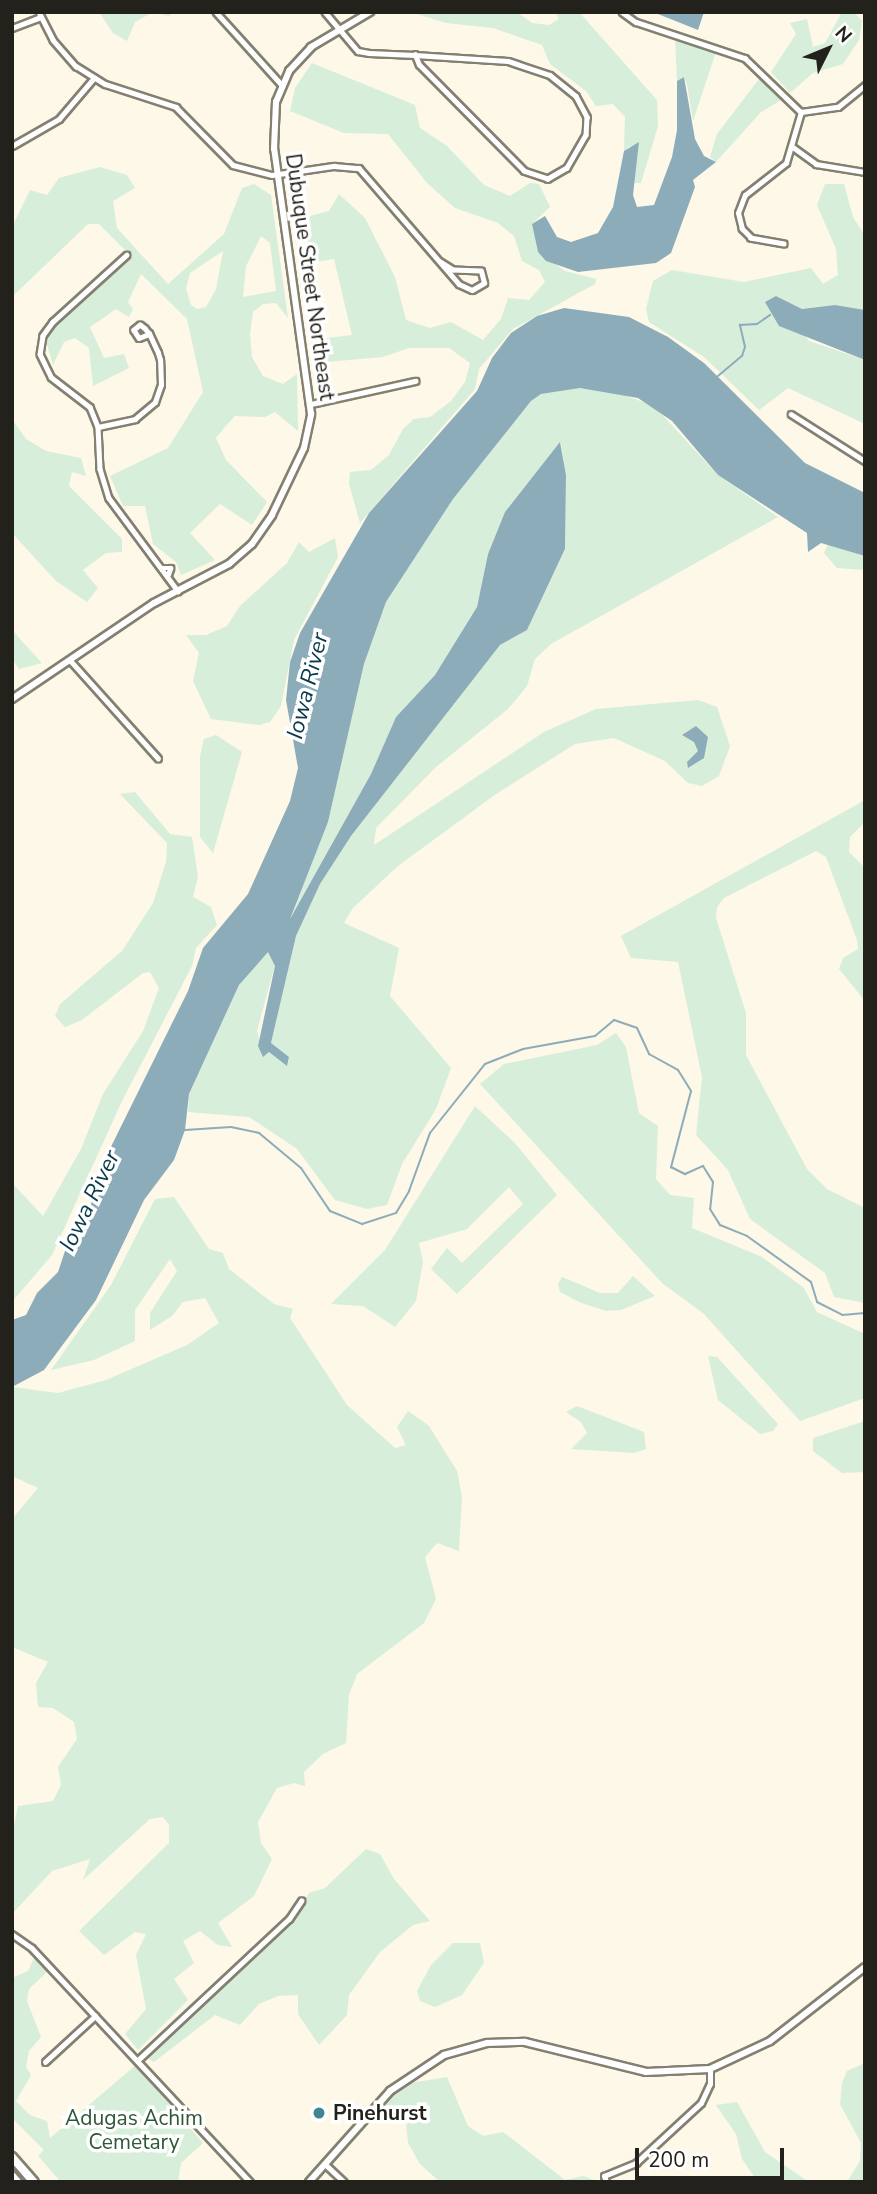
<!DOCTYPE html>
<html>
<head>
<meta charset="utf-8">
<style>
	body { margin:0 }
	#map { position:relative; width:877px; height:2194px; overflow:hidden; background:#fdf8e7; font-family:"Nunito Sans",sans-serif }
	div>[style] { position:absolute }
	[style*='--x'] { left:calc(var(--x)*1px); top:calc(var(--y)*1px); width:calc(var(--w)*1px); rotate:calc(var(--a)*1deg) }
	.green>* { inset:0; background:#d7eedb }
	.water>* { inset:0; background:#8cacba }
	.stream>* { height:2px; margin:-1px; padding:0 1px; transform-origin:1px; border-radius:1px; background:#8cacba }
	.roads { filter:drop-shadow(2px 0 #848071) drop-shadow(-2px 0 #848071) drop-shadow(0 2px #848071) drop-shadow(0 -2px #848071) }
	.street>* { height:4.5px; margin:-2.25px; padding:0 2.25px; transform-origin:2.25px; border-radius:2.25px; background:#fff }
	.secondary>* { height:6px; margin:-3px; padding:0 3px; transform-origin:3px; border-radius:3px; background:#fff }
	.highway>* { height:8px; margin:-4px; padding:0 4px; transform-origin:4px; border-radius:4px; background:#fff }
	.dots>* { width:19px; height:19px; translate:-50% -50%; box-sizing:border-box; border:4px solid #fff; border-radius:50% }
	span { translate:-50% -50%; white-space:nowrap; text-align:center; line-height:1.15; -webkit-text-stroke:7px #fff; paint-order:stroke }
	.street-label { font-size:21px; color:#23211b }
	.poi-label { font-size:21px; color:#23211b; font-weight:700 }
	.left { translate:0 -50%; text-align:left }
	.park-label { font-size:21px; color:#2e5737 }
	.water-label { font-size:23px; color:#0a3a4b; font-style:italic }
	.frame { position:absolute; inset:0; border:14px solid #23211b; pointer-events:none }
	.north { position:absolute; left:793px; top:14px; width:70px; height:70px; -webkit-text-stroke:5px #fff; paint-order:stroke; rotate:47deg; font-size:19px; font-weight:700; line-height:28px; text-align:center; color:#23211b }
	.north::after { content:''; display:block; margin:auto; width:24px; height:32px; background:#23211b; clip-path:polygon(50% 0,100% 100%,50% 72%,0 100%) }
	.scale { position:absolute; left:635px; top:2148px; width:149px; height:32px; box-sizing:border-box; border:4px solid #23211b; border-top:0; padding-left:9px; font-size:21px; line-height:24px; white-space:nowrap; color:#23211b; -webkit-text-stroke:5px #fff; paint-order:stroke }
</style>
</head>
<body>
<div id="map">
	<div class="green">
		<i style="clip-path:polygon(99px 12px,172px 12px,169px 16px,153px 12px,135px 22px,127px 41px,113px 33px)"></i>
		<i style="clip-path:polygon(411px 12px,517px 12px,532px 23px,549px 25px,559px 19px,555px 12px,579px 12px,657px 100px,658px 126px,641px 183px,633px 183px,638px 153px,630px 146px,624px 151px,625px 117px,613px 104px,596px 106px,586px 91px,550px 64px,542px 45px,493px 28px,446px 23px)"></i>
		<i style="clip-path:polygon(842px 12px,854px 12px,862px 21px,859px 40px,843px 64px,813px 73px,790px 93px,771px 72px,796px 34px,790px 23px,807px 19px,813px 47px,825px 43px)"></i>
		<i style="clip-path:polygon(675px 37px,716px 52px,693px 121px,687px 84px,684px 77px,677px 81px)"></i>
		<i style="clip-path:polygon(312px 63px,415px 105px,420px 128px,447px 146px,484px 185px,510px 196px,530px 183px,539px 184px,550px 207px,532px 224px,538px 252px,565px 271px,596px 279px,595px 284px,513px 329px,479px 369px,475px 389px,360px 523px,349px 484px,350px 472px,371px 470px,389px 455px,403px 429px,414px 419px,430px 417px,451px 401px,465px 382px,470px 363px,449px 348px,409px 348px,383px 357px,315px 363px,311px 340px,352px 335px,334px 259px,305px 264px,302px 218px,329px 211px,339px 194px,365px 218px,395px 277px,406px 320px,430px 328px,451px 322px,483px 340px,501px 319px,508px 298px,529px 300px,545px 282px,539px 270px,522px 261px,514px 236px,498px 223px,455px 208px,427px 183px,388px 134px,344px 133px,290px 111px,295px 88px)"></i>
		<i style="clip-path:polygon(759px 79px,781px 100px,761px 112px,716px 162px,710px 157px,717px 134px)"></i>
		<i style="clip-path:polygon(evenodd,100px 167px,127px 175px,135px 188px,113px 201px,117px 228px,168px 284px,224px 234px,242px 188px,254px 184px,271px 195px,288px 318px,276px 303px,263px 304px,253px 312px,250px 334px,252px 357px,263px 376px,283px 384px,297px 374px,298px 431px,275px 412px,265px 417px,235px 416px,224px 428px,216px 438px,226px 460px,267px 502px,252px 525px,220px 504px,190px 533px,215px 560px,181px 575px,176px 562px,153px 544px,145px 506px,123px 506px,110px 476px,168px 448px,203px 392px,187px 319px,141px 274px,128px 302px,133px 309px,129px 317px,116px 309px,90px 327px,104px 358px,124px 354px,129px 368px,93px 386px,89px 348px,75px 338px,64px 342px,53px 365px,46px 341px,54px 325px,130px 255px,99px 224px,88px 224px,12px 297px,12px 227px,30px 190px,47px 195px,59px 178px,100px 167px,261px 236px,270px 243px,276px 291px,243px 297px,246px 266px,261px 236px,100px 167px,223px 251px,216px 289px,206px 307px,197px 309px,191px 305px,186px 289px,190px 273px,223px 251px)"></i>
		<i style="clip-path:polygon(825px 184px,844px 184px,853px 217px,865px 236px,865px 310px,835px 305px,802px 309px,776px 296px,809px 341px,865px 360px,865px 424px,788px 388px,759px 410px,704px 357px,649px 322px,646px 309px,653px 281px,672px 270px,744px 282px,811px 268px,823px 284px,838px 275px,836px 249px,817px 205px)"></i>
		<i style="clip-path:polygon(580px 388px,607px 389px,654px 406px,718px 475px,778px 517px,551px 644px,535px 659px,527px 686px,508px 709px,436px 767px,376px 828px,374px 845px,544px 732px,596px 709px,698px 700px,717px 707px,730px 746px,719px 776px,702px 786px,688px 783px,665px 761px,614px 738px,575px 744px,496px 794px,398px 866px,353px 908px,344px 923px,399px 948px,390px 996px,451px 1068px,436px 1109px,402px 1164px,387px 1205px,367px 1209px,335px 1200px,297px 1149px,249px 1117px,188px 1112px,189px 1094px,239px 985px,268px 951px,275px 965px,257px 1031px,264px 1056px,269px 1052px,287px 1065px,289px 1057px,271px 1043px,296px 936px,320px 884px,351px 836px,500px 645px,527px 630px,565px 550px,566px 475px,561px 443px,505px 512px,488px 554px,477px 607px,435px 675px,396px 717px,371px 774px,287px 924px,328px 822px,364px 664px,386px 602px,453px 499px,531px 401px,541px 394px)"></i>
		<i style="clip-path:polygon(12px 419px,26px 439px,46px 451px,81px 458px,86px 476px,72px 472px,69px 486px,122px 539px,122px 552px,106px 553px,83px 570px,98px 588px,87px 602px,56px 581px,12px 533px)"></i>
		<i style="clip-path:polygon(335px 538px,338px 557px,294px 640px,281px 706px,270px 722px,259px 725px,211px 719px,193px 681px,199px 653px,186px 635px,206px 635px,227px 626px,240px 606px,287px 563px,299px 542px,309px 552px)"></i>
		<i style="clip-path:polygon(828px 544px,865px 556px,865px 570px,837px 568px,824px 553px)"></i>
		<i style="clip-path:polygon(12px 629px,20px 639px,42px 663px,19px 669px,12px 659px)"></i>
		<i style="clip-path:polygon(216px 735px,242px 752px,213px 853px,200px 837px,200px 756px,204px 739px)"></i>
		<i style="clip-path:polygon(135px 792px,170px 834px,192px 837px,198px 877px,193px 897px,211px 907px,217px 925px,196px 948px,192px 966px,122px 1101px,52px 1255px,12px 1302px,12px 1183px,43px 1216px,81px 1149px,103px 1094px,143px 1031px,159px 988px,150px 972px,143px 973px,82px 1020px,65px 1027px,55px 1016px,60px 1004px,122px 951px,153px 903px,166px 862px,167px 843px,120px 794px)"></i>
		<i style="clip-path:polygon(865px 800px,865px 822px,850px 837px,849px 852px,865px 868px,865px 1001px,839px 969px,843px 958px,858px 949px,857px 940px,826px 857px,816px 851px,724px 898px,717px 907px,716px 918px,746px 1013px,746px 1055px,807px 1169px,827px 1189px,865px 1208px,865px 1303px,834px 1297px,825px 1273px,750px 1219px,728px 1170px,696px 1135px,702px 1077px,678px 962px,631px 958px,621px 936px)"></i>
		<i style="clip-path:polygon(616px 1033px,626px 1047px,639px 1113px,658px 1126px,656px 1179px,670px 1195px,694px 1198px,692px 1228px,762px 1257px,804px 1288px,817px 1312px,865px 1334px,865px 1398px,800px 1421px,704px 1314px,662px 1283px,480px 1084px,504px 1064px,597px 1045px)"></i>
		<i style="clip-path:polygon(475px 1106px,515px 1143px,557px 1195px,457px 1294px,431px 1269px,447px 1248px,462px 1263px,523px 1204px,509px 1187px,467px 1229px,419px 1243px,423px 1262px,416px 1301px,395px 1327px,363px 1306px,331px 1304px,385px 1250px)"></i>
		<i style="clip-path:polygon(174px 1197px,209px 1249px,223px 1253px,229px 1269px,274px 1304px,293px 1309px,290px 1318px,347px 1405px,395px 1448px,406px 1445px,397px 1427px,408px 1411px,429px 1426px,457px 1471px,462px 1497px,459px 1551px,437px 1543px,425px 1557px,436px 1599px,424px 1623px,357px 1674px,349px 1695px,346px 1743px,323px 1754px,304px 1772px,305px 1786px,294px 1783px,277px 1788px,258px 1822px,261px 1843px,272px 1859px,254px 1896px,218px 1923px,232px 1947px,218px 1945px,200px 1931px,183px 1941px,194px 1963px,174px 1979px,188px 2000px,138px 2050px,125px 2034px,146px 2009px,136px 1955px,146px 1934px,135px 1932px,104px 1955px,79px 1931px,169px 1843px,169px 1825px,163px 1817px,150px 1819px,83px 1880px,90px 1859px,52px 1871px,12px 1914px,12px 1835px,18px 1806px,53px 1801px,61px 1785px,58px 1767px,77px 1739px,74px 1722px,53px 1708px,38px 1707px,36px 1683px,48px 1662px,12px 1647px,12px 1519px,38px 1488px,12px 1476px,12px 1387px,58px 1393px,106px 1380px,187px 1345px,219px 1323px,205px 1298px,183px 1302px,172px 1316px,150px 1330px,150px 1313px,177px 1271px,170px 1259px,135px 1310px,135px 1341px,94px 1360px,51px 1370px,111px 1285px,155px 1199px)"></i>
		<i style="clip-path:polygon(633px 1276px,655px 1296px,621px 1310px,606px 1311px,579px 1302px,560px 1292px,558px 1284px,562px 1277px,600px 1293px,618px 1293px)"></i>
		<i style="clip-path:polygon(708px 1356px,717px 1357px,778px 1424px,773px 1431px,760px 1434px,718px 1400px)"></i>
		<i style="clip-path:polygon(577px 1406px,644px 1432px,646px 1449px,634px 1453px,571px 1449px,587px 1433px,581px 1422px,566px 1412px)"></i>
		<i style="clip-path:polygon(865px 1421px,865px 1472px,842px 1473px,813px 1451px,813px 1438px)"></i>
		<i style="clip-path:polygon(366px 1849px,380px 1854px,394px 1879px,430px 1921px,413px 1925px,380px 1952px,349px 1995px,347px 2015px,319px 2045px,298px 2014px,298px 1995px,278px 1996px,259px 2004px,240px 2025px,215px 2015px,154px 2062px,145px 2057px,297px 1914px,309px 1893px,325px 1888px)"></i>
		<i style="clip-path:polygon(453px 1943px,480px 1943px,484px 1963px,462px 1995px,435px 2007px,420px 2001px,417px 1991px,431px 1965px)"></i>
		<i style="clip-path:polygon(34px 1958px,47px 1972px,29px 1989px,27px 2001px,41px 2037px,29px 2051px,26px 2067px,31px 2075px,16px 2101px,30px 2115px,47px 2121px,50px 2138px,136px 2065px,203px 2143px,181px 2163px,178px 2182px,61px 2182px,38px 2156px,44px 2150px,12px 2118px,12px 1978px,28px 1971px)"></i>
		<i style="clip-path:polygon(865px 2063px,865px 2182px,847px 2182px,860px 2161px,861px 2143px,840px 2104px,842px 2083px,847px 2071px)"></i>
		<i style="clip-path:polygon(447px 2077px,468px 2126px,483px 2136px,503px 2132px,565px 2180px,583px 2176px,600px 2182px,440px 2182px,420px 2164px,408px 2143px,406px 2122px,394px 2117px,375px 2124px,370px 2119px,405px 2084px)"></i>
		<i style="clip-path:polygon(737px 2102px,765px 2152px,809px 2182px,758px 2182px,742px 2159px,736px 2134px,716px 2105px)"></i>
	</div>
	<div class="water">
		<i style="clip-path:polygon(653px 12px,704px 12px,698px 30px)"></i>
		<i style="clip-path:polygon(684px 77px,695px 139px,704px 156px,716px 162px,693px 180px,695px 187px,671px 253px,656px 263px,578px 272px,546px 261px,538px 252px,532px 224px,545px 216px,557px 237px,571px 242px,598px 233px,613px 207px,624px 151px,639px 142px,633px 195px,637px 207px,654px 205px,672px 157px,677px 130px,677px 81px)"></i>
		<i style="clip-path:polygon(776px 296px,802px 309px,835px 305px,865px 310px,865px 360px,779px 326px,765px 302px)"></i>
		<i style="clip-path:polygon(564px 308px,629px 317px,668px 337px,704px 363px,805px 463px,865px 493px,865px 556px,821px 543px,808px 552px,807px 533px,718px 475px,672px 421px,638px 398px,580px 388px,541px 394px,531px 401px,453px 499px,386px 602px,364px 664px,328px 822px,290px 919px,371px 774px,396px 717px,435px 675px,477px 607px,488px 554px,505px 512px,560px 442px,566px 475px,565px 549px,527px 630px,500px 645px,351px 836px,320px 884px,296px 936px,271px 1043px,289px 1057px,287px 1066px,269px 1052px,263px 1057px,258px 1046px,275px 966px,268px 952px,239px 985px,189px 1094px,185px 1130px,174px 1160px,144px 1200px,96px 1300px,44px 1370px,12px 1387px,12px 1320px,26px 1315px,37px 1293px,58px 1272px,71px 1233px,89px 1213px,98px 1173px,188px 991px,203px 948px,248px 894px,290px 801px,298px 768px,286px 700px,290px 662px,300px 633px,369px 513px,477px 391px,492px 358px,511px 333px,537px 316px)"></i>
		<i style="clip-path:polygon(696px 726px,708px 737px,704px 758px,688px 768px,687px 762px,698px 751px,694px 742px,682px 735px)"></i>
	</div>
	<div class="stream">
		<i style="--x:718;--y:376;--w:31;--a:-40"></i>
		<i style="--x:742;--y:356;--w:9;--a:-72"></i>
		<i style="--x:745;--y:347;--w:23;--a:-103"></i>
		<i style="--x:740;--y:325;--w:17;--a:-3"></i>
		<i style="--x:757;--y:324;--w:16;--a:-35"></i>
		<i style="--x:185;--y:1130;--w:46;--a:-3.7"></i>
		<i style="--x:231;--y:1127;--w:29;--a:12"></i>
		<i style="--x:259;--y:1133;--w:55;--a:39.8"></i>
		<i style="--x:301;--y:1168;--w:52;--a:56"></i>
		<i style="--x:330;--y:1211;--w:35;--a:22"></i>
		<i style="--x:362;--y:1224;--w:36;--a:-18"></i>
		<i style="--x:396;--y:1213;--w:26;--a:-59"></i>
		<i style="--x:409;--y:1191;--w:62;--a:-70.1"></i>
		<i style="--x:430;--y:1133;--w:88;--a:-51.4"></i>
		<i style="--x:485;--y:1064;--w:41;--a:-21.5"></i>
		<i style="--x:523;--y:1049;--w:73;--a:-10.2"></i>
		<i style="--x:595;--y:1036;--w:25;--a:-40"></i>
		<i style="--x:614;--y:1020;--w:24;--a:19"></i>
		<i style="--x:637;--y:1028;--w:29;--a:65"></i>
		<i style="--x:649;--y:1054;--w:33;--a:29"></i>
		<i style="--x:678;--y:1070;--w:25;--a:58"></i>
		<i style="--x:691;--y:1091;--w:79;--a:104.7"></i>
		<i style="--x:671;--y:1167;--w:16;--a:27"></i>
		<i style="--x:685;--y:1174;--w:20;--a:-24"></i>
		<i style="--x:703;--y:1166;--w:19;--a:58"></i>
		<i style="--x:713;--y:1182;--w:27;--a:96"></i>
		<i style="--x:710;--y:1209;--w:19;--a:58"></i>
		<i style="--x:720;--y:1225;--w:29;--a:22"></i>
		<i style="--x:747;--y:1236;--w:79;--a:35.7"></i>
		<i style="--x:811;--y:1282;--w:21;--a:73"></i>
		<i style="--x:817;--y:1302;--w:28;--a:27"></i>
		<i style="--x:842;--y:1315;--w:23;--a:-5"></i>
	</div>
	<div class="roads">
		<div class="street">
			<i style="--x:39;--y:12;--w:31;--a:63"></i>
			<i style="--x:53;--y:40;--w:35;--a:49"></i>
			<i style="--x:76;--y:66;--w:34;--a:32"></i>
			<i style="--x:105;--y:84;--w:75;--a:17.9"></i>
			<i style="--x:176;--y:107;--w:81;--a:45.5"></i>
			<i style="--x:233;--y:165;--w:40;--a:14.4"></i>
			<i style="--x:272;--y:175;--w:63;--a:-8.3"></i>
			<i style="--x:334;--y:166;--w:25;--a:5"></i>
			<i style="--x:359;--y:168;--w:153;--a:49.2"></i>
			<i style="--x:459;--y:284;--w:14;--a:25"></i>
			<i style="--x:472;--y:290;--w:14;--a:-30"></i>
			<i style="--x:484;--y:283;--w:12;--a:-104"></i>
			<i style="--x:481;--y:271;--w:28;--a:-178"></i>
			<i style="--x:453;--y:270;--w:15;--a:-148"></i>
			<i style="--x:216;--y:12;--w:98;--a:47.9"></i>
			<i style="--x:325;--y:12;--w:51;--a:49.8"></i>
			<i style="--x:358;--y:51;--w:11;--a:10"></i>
			<i style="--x:369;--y:53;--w:46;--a:2.5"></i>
			<i style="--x:415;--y:55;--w:93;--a:3.7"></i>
			<i style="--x:508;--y:61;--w:44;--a:18.4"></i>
			<i style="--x:550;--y:75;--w:33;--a:39"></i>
			<i style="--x:576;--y:96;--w:24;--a:62"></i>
			<i style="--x:587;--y:117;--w:18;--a:93"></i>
			<i style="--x:586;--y:135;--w:38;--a:120"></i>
			<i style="--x:567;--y:168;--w:22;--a:150"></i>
			<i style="--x:548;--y:179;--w:25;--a:-162"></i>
			<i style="--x:524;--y:171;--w:149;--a:-134.7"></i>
			<i style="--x:419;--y:65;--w:11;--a:-112"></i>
			<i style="--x:622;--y:12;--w:17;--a:36"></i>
			<i style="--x:636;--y:22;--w:115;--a:18.3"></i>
			<i style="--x:745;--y:58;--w:78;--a:44"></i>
			<i style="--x:12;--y:28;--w:30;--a:-21"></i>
			<i style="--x:801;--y:112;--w:37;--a:-8"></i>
			<i style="--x:838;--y:107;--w:35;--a:-39"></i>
			<i style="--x:12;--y:146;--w:54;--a:-29.9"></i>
			<i style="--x:59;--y:119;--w:54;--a:-49.5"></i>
			<i style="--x:793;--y:147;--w:29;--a:36"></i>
			<i style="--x:816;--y:164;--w:50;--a:9.3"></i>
			<i style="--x:784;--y:244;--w:34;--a:-170"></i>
			<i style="--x:751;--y:238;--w:13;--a:-135"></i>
			<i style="--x:742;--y:229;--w:16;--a:-104"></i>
			<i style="--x:738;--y:213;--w:19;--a:-69"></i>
			<i style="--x:745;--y:195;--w:52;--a:-38"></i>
			<i style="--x:786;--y:163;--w:53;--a:-73.6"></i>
			<i style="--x:127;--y:255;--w:100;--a:137.8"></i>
			<i style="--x:53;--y:322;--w:17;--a:126"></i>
			<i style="--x:43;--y:336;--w:18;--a:99"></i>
			<i style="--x:40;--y:354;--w:25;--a:64"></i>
			<i style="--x:51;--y:377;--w:49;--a:37.6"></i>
			<i style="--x:90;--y:407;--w:22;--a:68"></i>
			<i style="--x:98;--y:427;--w:42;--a:87.3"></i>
			<i style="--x:100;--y:469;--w:30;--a:73"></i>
			<i style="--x:109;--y:498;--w:116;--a:53.4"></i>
			<i style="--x:311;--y:404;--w:107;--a:-12.5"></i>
			<i style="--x:791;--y:414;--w:88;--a:32.4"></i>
			<i style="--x:98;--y:427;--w:38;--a:-12"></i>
			<i style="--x:135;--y:419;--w:26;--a:-40"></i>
			<i style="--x:155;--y:402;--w:18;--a:-71"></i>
			<i style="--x:161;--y:385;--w:25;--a:-92"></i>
			<i style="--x:160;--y:360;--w:7;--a:-106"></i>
			<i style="--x:158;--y:353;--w:21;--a:-115"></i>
			<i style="--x:149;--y:334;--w:6;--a:-129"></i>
			<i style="--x:145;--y:329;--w:6;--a:-141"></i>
			<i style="--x:140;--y:325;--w:8;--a:140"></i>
			<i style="--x:134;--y:330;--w:9;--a:58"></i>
			<i style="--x:139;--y:338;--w:11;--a:-22"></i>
			<i style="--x:162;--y:568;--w:9;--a:0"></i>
			<i style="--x:171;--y:568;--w:9;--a:111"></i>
			<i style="--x:70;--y:660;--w:132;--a:48.1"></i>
			<i style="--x:12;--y:1934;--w:24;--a:35"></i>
			<i style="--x:32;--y:1948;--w:320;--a:47"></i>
			<i style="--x:137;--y:2061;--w:208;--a:-43.1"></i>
			<i style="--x:289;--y:1919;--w:22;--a:-56"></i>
			<i style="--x:45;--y:2062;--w:68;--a:-42.6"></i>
			<i style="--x:325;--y:2164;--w:26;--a:43"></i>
			<i style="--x:606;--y:2182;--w:6;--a:-108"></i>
			<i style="--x:604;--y:2176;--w:35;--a:-22"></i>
			<i style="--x:636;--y:2163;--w:88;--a:-42.7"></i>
			<i style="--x:701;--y:2103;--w:21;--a:-65"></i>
			<i style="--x:710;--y:2084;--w:15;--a:-90"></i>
		</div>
		<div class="secondary">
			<i style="--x:12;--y:699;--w:171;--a:-34.1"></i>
			<i style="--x:154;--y:603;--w:85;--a:-27.5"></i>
			<i style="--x:229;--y:564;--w:30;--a:-41"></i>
			<i style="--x:252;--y:544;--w:35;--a:-55"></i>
			<i style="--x:272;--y:515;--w:74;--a:-64.5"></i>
			<i style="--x:304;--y:448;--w:35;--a:-78"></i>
			<i style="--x:311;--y:414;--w:268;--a:-97.9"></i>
			<i style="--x:274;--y:149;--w:47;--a:-87.6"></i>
			<i style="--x:276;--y:102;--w:34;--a:-67"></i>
			<i style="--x:289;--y:71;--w:33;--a:-47"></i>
			<i style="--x:311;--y:47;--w:69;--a:-30.7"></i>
			<i style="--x:309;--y:2182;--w:122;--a:-48.3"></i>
			<i style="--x:390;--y:2091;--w:65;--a:-33.7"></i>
			<i style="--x:444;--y:2055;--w:45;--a:-15.6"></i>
			<i style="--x:487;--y:2043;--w:38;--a:-2"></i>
			<i style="--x:525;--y:2042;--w:125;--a:13.9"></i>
			<i style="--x:646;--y:2072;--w:64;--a:-2.7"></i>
			<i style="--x:710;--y:2069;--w:66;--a:-25"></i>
			<i style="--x:770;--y:2041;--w:120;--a:-37.9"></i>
		</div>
		<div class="highway">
			<i style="--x:12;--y:2157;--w:33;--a:49"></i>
			<i style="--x:12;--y:2176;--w:8;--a:50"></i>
		</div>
	</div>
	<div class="dots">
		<i style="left:319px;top:2113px;background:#408592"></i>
	</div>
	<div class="street-label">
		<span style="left:310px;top:277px;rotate:82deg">Dubuque Street Northeast</span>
	</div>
	<div class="poi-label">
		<span class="left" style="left:333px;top:2113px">Pinehurst</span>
	</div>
	<div class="park-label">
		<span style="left:134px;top:2130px">Adugas Achim<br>Cemetary</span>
	</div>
	<div class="water-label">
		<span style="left:308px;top:686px;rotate:-76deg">Iowa River</span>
		<span style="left:90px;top:1201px;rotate:-64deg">Iowa River</span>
	</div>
	<div class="frame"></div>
	<div class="north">N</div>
	<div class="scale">200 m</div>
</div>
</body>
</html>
